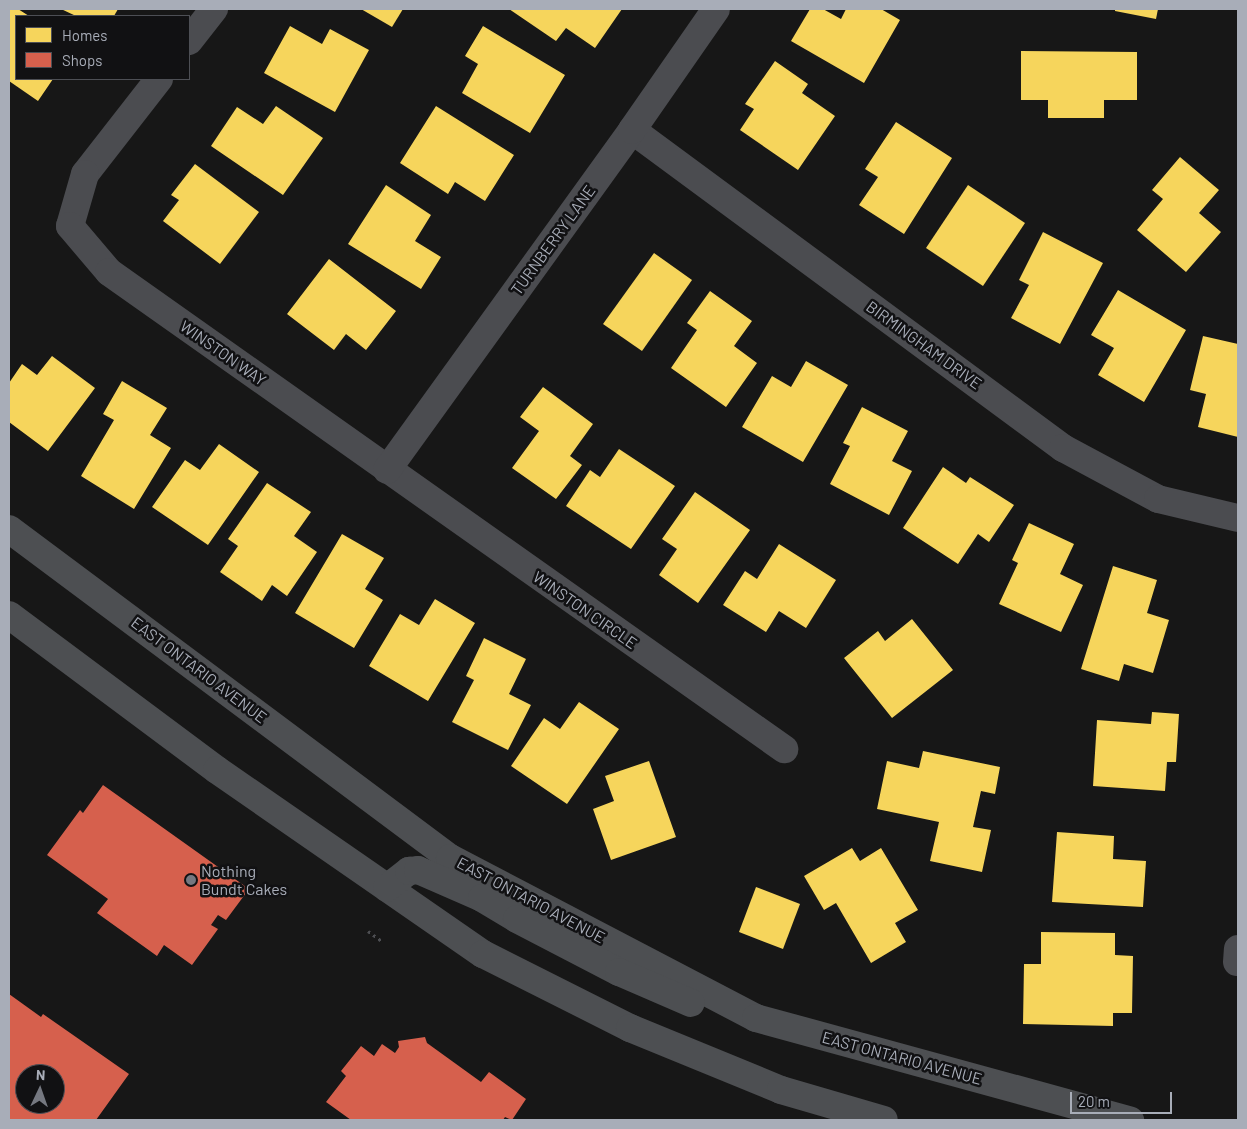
<!DOCTYPE html>
<html>
<head>
<meta charset="utf-8">
<style>
	body { margin:0 }
	#map { position:relative; width:1247px; height:1129px; overflow:hidden; background:#171717; font-family:Barlow,sans-serif }
	div>[style] { position:absolute }
	[style*='--x'] { left:calc(var(--x)*1px); top:calc(var(--y)*1px); width:calc(var(--w)*1px); rotate:calc(var(--a)*1deg) }
	.homes>* { inset:0; background:#f6d55c }
	.shops>* { inset:0; background:#d6604d }
	.path>* { height:3px; margin-top:-1.5px; transform-origin:0; background:repeating-linear-gradient(90deg,#4d4e52 0 2.5px,transparent 0 6.5px) }
	.minor>* { height:28px; margin:-14px; padding:0 14px; transform-origin:14px; border-radius:14px; background:#4b4c50 }
	.major>* { height:28px; margin:-14px; padding:0 14px; transform-origin:14px; border-radius:14px; background:#4d4f52 }
	.dots>* { width:14px; height:14px; translate:-50% -50%; box-sizing:border-box; border:2px solid #111113; border-radius:50% }
	span { translate:-50% -50%; white-space:nowrap; text-align:center; line-height:1.15; -webkit-text-stroke:5px #111113; paint-order:stroke }
	.street-label { font-size:16px; color:#a8adb8 }
	.poi-label { font-size:16px; color:#a8adb8 }
	.left { translate:0 -50%; text-align:left }
	.frame { position:absolute; inset:0; border:10px solid #a8adb8; pointer-events:none }
	.legend { position:absolute; left:15px; top:15px; width:175px; height:65px; box-sizing:border-box; background:#111113; border:1px solid #4d4f55; margin:0; padding:6px 9px; list-style:none; font-size:15px; color:#a8adb8 }
	.legend li { display:flex; align-items:center; gap:10px; height:25px }
	.legend b { width:25px; border:1px solid #4d4f55 }
	.north { position:absolute; left:15px; top:1064px; width:50px; height:50px; box-sizing:border-box; background:#111113; border:1px solid #4d4f55; border-radius:50%; rotate:3deg; font-size:14px; font-weight:700; line-height:20px; text-align:center; color:#a8adb8 }
	.north::after { content:''; display:block; margin:auto; width:18px; height:22px; background:#757880; clip-path:polygon(50% 0,100% 100%,50% 72%,0 100%) }
	.scale { position:absolute; left:1070px; top:1092px; width:102px; height:22px; box-sizing:border-box; border:2px solid #a8adb8; border-top:0; padding-left:6px; font-size:15px; line-height:18px; white-space:nowrap; color:#a8adb8; -webkit-text-stroke:4px #111113; paint-order:stroke }
</style>
</head>
<body>
<div id="map">
	<div class="homes">
		<i style="clip-path:polygon(9px 9px,18px 9px,29px 16px,16px 16px,16px 79px,53px 79px,38px 101px,9px 81px)"></i>
		<i style="clip-path:polygon(61px 9px,118px 9px,114px 16px,76px 16px)"></i>
		<i style="clip-path:polygon(361px 9px,403px 9px,392px 27px)"></i>
		<i style="clip-path:polygon(509px 9px,622px 9px,595px 48px,566px 28px,556px 41px)"></i>
		<i style="clip-path:polygon(810px 9px,823px 9px,841px 19px,846px 9px,881px 9px,900px 20px,864px 83px,791px 41px)"></i>
		<i style="clip-path:polygon(1115px 9px,1158px 9px,1156px 19px,1115px 11px)"></i>
		<i style="clip-path:polygon(290px 26px,322px 44px,330px 29px,369px 50px,335px 112px,264px 73px)"></i>
		<i style="clip-path:polygon(483px 26px,565px 75px,530px 133px,462px 93px,478px 64px,465px 56px)"></i>
		<i style="clip-path:polygon(1021px 51px,1137px 52px,1137px 100px,1104px 100px,1104px 118px,1048px 118px,1048px 100px,1021px 100px)"></i>
		<i style="clip-path:polygon(775px 61px,808px 84px,802px 93px,835px 116px,798px 170px,740px 130px,754px 109px,745px 104px)"></i>
		<i style="clip-path:polygon(276px 106px,323px 138px,283px 195px,211px 146px,237px 107px,263px 124px)"></i>
		<i style="clip-path:polygon(436px 106px,514px 155px,485px 201px,455px 182px,448px 194px,400px 163px)"></i>
		<i style="clip-path:polygon(896px 122px,952px 158px,904px 234px,859px 205px,878px 177px,865px 169px)"></i>
		<i style="clip-path:polygon(1180px 157px,1219px 190px,1199px 213px,1221px 232px,1186px 272px,1137px 230px,1163px 199px,1152px 190px)"></i>
		<i style="clip-path:polygon(195px 164px,259px 212px,220px 264px,163px 221px,179px 200px,171px 195px)"></i>
		<i style="clip-path:polygon(386px 185px,431px 215px,415px 241px,441px 257px,421px 289px,348px 244px)"></i>
		<i style="clip-path:polygon(968px 185px,1025px 223px,983px 286px,926px 248px)"></i>
		<i style="clip-path:polygon(1043px 232px,1103px 263px,1060px 344px,1011px 318px,1029px 285px,1019px 280px)"></i>
		<i style="clip-path:polygon(654px 253px,692px 280px,642px 351px,603px 324px)"></i>
		<i style="clip-path:polygon(329px 259px,396px 311px,366px 350px,346px 334px,334px 350px,287px 314px)"></i>
		<i style="clip-path:polygon(1118px 290px,1186px 330px,1144px 402px,1098px 375px,1114px 348px,1091px 335px)"></i>
		<i style="clip-path:polygon(710px 291px,752px 321px,734px 346px,757px 363px,726px 407px,671px 368px,697px 330px,687px 323px)"></i>
		<i style="clip-path:polygon(1203px 336px,1238px 344px,1238px 437px,1198px 427px,1206px 394px,1190px 390px)"></i>
		<i style="clip-path:polygon(52px 356px,95px 388px,48px 451px,9px 422px,9px 383px,22px 364px,37px 375px)"></i>
		<i style="clip-path:polygon(806px 361px,848px 385px,803px 462px,742px 427px,772px 376px,791px 387px)"></i>
		<i style="clip-path:polygon(122px 381px,167px 408px,150px 435px,171px 448px,134px 509px,81px 476px,114px 420px,103px 414px)"></i>
		<i style="clip-path:polygon(543px 387px,593px 424px,570px 456px,582px 465px,556px 499px,512px 468px,539px 431px,520px 417px)"></i>
		<i style="clip-path:polygon(862px 407px,908px 431px,892px 461px,912px 471px,889px 515px,830px 484px,850px 446px,843px 443px)"></i>
		<i style="clip-path:polygon(219px 444px,259px 472px,208px 545px,152px 507px,185px 460px,200px 470px)"></i>
		<i style="clip-path:polygon(619px 449px,675px 486px,631px 549px,566px 506px,590px 470px,600px 477px)"></i>
		<i style="clip-path:polygon(943px 467px,966px 483px,970px 477px,1014px 505px,989px 542px,978px 534px,958px 564px,903px 528px)"></i>
		<i style="clip-path:polygon(267px 483px,311px 512px,294px 536px,317px 552px,287px 596px,272px 585px,262px 601px,220px 572px,238px 546px,228px 539px)"></i>
		<i style="clip-path:polygon(695px 492px,750px 530px,698px 603px,659px 575px,677px 549px,662px 539px)"></i>
		<i style="clip-path:polygon(1029px 523px,1074px 544px,1060px 574px,1083px 585px,1061px 632px,999px 604px,1018px 563px,1012px 560px)"></i>
		<i style="clip-path:polygon(342px 534px,384px 558px,365px 589px,383px 600px,354px 648px,295px 613px)"></i>
		<i style="clip-path:polygon(779px 544px,836px 580px,806px 628px,779px 611px,766px 632px,723px 605px,745px 571px,757px 579px)"></i>
		<i style="clip-path:polygon(1113px 566px,1157px 580px,1147px 613px,1169px 620px,1153px 673px,1124px 664px,1119px 681px,1081px 669px)"></i>
		<i style="clip-path:polygon(435px 599px,475px 623px,428px 701px,369px 666px,400px 614px,419px 625px)"></i>
		<i style="clip-path:polygon(912px 619px,953px 670px,892px 718px,844px 658px,878px 631px,885px 641px)"></i>
		<i style="clip-path:polygon(484px 638px,526px 659px,509px 694px,531px 705px,508px 750px,452px 722px,474px 680px,466px 676px)"></i>
		<i style="clip-path:polygon(579px 702px,619px 729px,567px 804px,511px 766px,544px 718px,560px 729px)"></i>
		<i style="clip-path:polygon(1152px 712px,1179px 714px,1176px 762px,1167px 762px,1165px 791px,1093px 786px,1097px 720px,1151px 724px)"></i>
		<i style="clip-path:polygon(923px 751px,1000px 767px,995px 794px,981px 791px,973px 827px,991px 830px,982px 872px,930px 861px,939px 822px,877px 809px,887px 761px,919px 768px)"></i>
		<i style="clip-path:polygon(649px 761px,676px 837px,611px 860px,593px 809px,614px 801px,605px 776px)"></i>
		<i style="clip-path:polygon(1057px 832px,1114px 836px,1113px 859px,1146px 861px,1143px 907px,1052px 902px)"></i>
		<i style="clip-path:polygon(852px 848px,860px 861px,881px 848px,918px 910px,895px 923px,906px 942px,871px 963px,836px 903px,824px 910px,804px 876px)"></i>
		<i style="clip-path:polygon(756px 887px,800px 904px,783px 949px,739px 932px)"></i>
		<i style="clip-path:polygon(1041px 932px,1115px 933px,1115px 955px,1133px 956px,1132px 1013px,1113px 1013px,1113px 1026px,1023px 1024px,1024px 964px,1041px 964px)"></i>
	</div>
	<div class="shops">
		<i style="clip-path:polygon(103px 785px,249px 889px,226px 920px,218px 915px,211px 925px,218px 929px,192px 965px,164px 945px,157px 956px,97px 913px,108px 899px,47px 855px,80px 810px,83px 813px)"></i>
		<i style="clip-path:polygon(evenodd,9px 994px,41px 1017px,43px 1014px,129px 1074px,96px 1120px,9px 1120px,9px 994px,25px 1074px,55px 1074px,55px 1104px,25px 1104px,25px 1074px)"></i>
		<i style="clip-path:polygon(425px 1037px,427px 1043px,481px 1082px,489px 1072px,526px 1099px,512px 1120px,505px 1117px,503px 1120px,351px 1120px,326px 1102px,346px 1076px,341px 1071px,361px 1046px,374px 1056px,382px 1044px,395px 1053px,399px 1047px,398px 1041px)"></i>
	</div>
	<div class="path">
		<i style="--x:368;--y:931;--w:17;--a:36"></i>
	</div>
	<div class="minor">
		<i style="--x:189;--y:41;--w:41;--a:-52"></i>
		<i style="--x:159;--y:79;--w:120;--a:127.9"></i>
		<i style="--x:85;--y:174;--w:54;--a:106.1"></i>
		<i style="--x:70;--y:226;--w:60;--a:49.7"></i>
		<i style="--x:109;--y:272;--w:827;--a:35.25"></i>
		<i style="--x:632;--y:130;--w:536;--a:36.42"></i>
		<i style="--x:1063;--y:448;--w:108;--a:28.2"></i>
		<i style="--x:1158;--y:499;--w:82;--a:13.4"></i>
		<i style="--x:387;--y:470;--w:419;--a:-54.2"></i>
		<i style="--x:632;--y:130;--w:147;--a:-55.2"></i>
		<i style="--x:1237;--y:962;--w:13;--a:-86"></i>
	</div>
	<div class="major">
		<i style="--x:9;--y:529;--w:550;--a:36.72"></i>
		<i style="--x:450;--y:858;--w:345;--a:27.6"></i>
		<i style="--x:756;--y:1018;--w:388;--a:15.3"></i>
		<i style="--x:9;--y:615;--w:259;--a:36.7"></i>
		<i style="--x:217;--y:770;--w:323;--a:34.7"></i>
		<i style="--x:483;--y:954;--w:165;--a:26.7"></i>
		<i style="--x:630;--y:1028;--w:163;--a:22.3"></i>
		<i style="--x:781;--y:1090;--w:107;--a:16.2"></i>
		<i style="--x:387;--y:888;--w:28;--a:-38"></i>
		<i style="--x:409;--y:871;--w:9;--a:-6"></i>
		<i style="--x:418;--y:870;--w:70;--a:23.6"></i>
		<i style="--x:482;--y:898;--w:41;--a:31"></i>
		<i style="--x:517;--y:919;--w:115;--a:27.5"></i>
		<i style="--x:619;--y:972;--w:78;--a:23.3"></i>
	</div>
	<div class="dots">
		<i style="left:191px;top:880px;background:#757880"></i>
	</div>
	<div class="street-label">
		<span style="left:553px;top:240px;rotate:-54deg">TURNBERRY LANE</span>
		<span style="left:924px;top:345px;rotate:36deg">BIRMINGHAM DRIVE</span>
		<span style="left:223px;top:353px;rotate:35deg">WINSTON WAY</span>
		<span style="left:585px;top:610px;rotate:35deg">WINSTON CIRCLE</span>
		<span style="left:199px;top:670px;rotate:37deg">EAST ONTARIO AVENUE</span>
		<span style="left:531px;top:900px;rotate:28deg">EAST ONTARIO AVENUE</span>
		<span style="left:902px;top:1058px;rotate:15deg">EAST ONTARIO AVENUE</span>
	</div>
	<div class="poi-label">
		<span class="left" style="left:201px;top:880px">Nothing<br>Bundt Cakes</span>
	</div>
	<div class="frame"></div>
	<ul class="legend">
	<li><b style="height:14px;background:#f6d55c"></b>Homes</li>
	<li><b style="height:14px;background:#d6604d"></b>Shops</li>
	</ul>
	<div class="north">N</div>
	<div class="scale">20 m</div>
</div>
</body>
</html>
